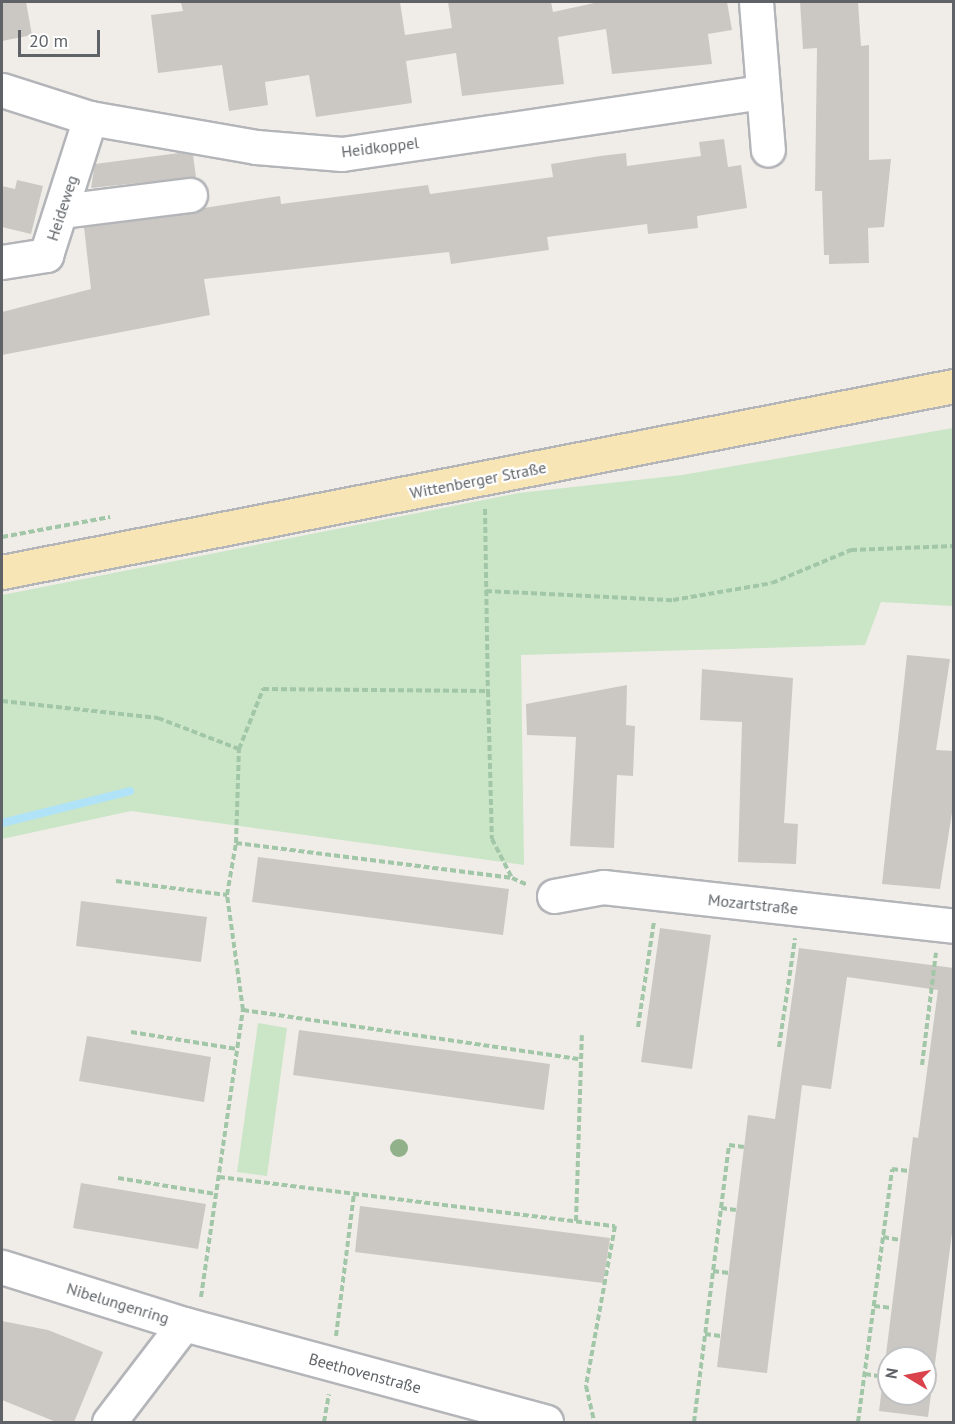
<!DOCTYPE html>
<html>
<head>
<meta charset="utf-8">
<style>
	body { margin:0 }
	#map { position:relative; width:955px; height:1424px; overflow:hidden; background:#f0ede8; font-family:"PT Sans",sans-serif }
	div>[style] { position:absolute }
	[style*='--x'] { left:calc(var(--x)*1px); top:calc(var(--y)*1px); width:calc(var(--w)*1px); rotate:calc(var(--a)*1deg) }
	.green>* { inset:0; background:#cbe5c7 }
	.stream>* { height:8px; margin:-4px; padding:0 4px; transform-origin:4px; border-radius:4px; background:#b0e2f8 }
	.building>* { inset:0; background:#cbc8c4 }
	.path>* { height:4px; margin-top:-2px; transform-origin:0; background:repeating-linear-gradient(90deg,#a2c7a8 0 6px,transparent 0 9px) }
	.roads { filter:drop-shadow(2px 0 #b3b5b9) drop-shadow(-2px 0 #b3b5b9) drop-shadow(0 2px #b3b5b9) drop-shadow(0 -2px #b3b5b9) }
	.minor>* { height:33px; margin:-16.5px; padding:0 16.5px; transform-origin:16.5px; border-radius:16.5px; background:#fff }
	.major>* { height:33px; margin:-16.5px; padding:0 16.5px; transform-origin:16.5px; border-radius:16.5px; background:#f8e5b5 }
	.trees>* { width:18px; height:18px; margin:-9px; border-radius:50%; background:#90b18a }
	span { translate:-50% -50%; white-space:nowrap; text-align:center; line-height:1.15; -webkit-text-stroke:4.5px #fff; paint-order:stroke }
	.street-label { font-size:16px; color:#5f6367 }
	.frame { position:absolute; inset:0; border:3px solid #5f6367; pointer-events:none }
	.north { position:absolute; left:877px; top:1346px; width:60px; height:60px; box-sizing:border-box; background:#fff; border:2px solid #bfc1c2; border-radius:50%; rotate:280deg; font-size:16px; font-weight:700; line-height:24px; text-align:center; color:#5f6367 }
	.north::after { content:''; display:block; margin:auto; width:21px; height:27px; background:#da434b; clip-path:polygon(50% 0,100% 100%,50% 72%,0 100%) }
	.scale { position:absolute; left:18px; top:30px; width:82px; height:27px; box-sizing:border-box; border:3px solid #5f6367; border-top:0; padding-left:8px; font-size:18px; line-height:21px; white-space:nowrap; color:#5f6367; -webkit-text-stroke:4px #fff; paint-order:stroke }
</style>
</head>
<body>
<div id="map">
	<div class="green">
		<i style="clip-path:polygon(953px 428px,953px 606px,881px 602px,865px 645px,521px 655px,524px 865px,131px 811px,2px 839px,2px 595px,519px 493px,682px 475px)"></i>
		<i style="clip-path:polygon(258px 1023px,287px 1028px,267px 1176px,237px 1172px)"></i>
	</div>
	<div class="stream">
		<i style="--x:2;--y:823;--w:132;--a:-14"></i>
	</div>
	<div class="building">
		<i style="clip-path:polygon(2px 2px,26px 2px,32px 35px,2px 41px)"></i>
		<i style="clip-path:polygon(181px 2px,400px 2px,405px 35px,452px 28px,448px 2px,551px 2px,553px 12px,599px 2px,727px 2px,732px 30px,708px 34px,712px 64px,612px 74px,606px 29px,558px 37px,564px 84px,462px 96px,456px 53px,406px 61px,412px 103px,316px 117px,309px 75px,265px 82px,268px 105px,229px 111px,222px 65px,158px 73px,151px 15px,183px 11px)"></i>
		<i style="clip-path:polygon(800px 2px,858px 2px,861px 46px,869px 45px,869px 160px,891px 159px,884px 227px,868px 228px,869px 263px,829px 264px,829px 255px,824px 255px,822px 191px,815px 191px,817px 48px,803px 49px)"></i>
		<i style="clip-path:polygon(724px 139px,728px 167px,741px 165px,747px 208px,697px 216px,698px 228px,648px 234px,647px 224px,547px 237px,549px 250px,451px 264px,449px 252px,204px 279px,210px 315px,2px 355px,2px 312px,91px 289px,84px 227px,280px 196px,281px 204px,428px 185px,430px 194px,553px 177px,551px 164px,600px 156px,626px 153px,627px 166px,701px 156px,699px 142px)"></i>
		<i style="clip-path:polygon(179px 153px,193px 155px,196px 177px,91px 188px,95px 164px)"></i>
		<i style="clip-path:polygon(17px 180px,43px 186px,31px 234px,2px 227px,2px 186px,15px 189px)"></i>
		<i style="clip-path:polygon(907px 655px,950px 659px,936px 750px,954px 751px,954px 800px,940px 889px,882px 884px)"></i>
		<i style="clip-path:polygon(702px 669px,793px 678px,784px 823px,798px 824px,796px 864px,738px 862px,742px 722px,700px 720px)"></i>
		<i style="clip-path:polygon(627px 685px,626px 725px,635px 726px,633px 776px,617px 775px,614px 848px,570px 846px,576px 737px,527px 735px,526px 704px)"></i>
		<i style="clip-path:polygon(258px 857px,509px 889px,503px 935px,252px 902px)"></i>
		<i style="clip-path:polygon(81px 901px,207px 917px,201px 962px,76px 946px)"></i>
		<i style="clip-path:polygon(660px 928px,711px 935px,692px 1069px,641px 1062px)"></i>
		<i style="clip-path:polygon(evenodd,799px 948px,954px 968px,954px 1218px,928px 1417px,879px 1411px,913px 1137px,918px 1138px,938px 990px,847px 977px,831px 1089px,802px 1085px,767px 1373px,717px 1367px,748px 1115px,775px 1119px,799px 948px,889px 1358px,925px 1358px,925px 1394px,889px 1394px,889px 1358px)"></i>
		<i style="clip-path:polygon(299px 1030px,550px 1064px,544px 1110px,293px 1075px)"></i>
		<i style="clip-path:polygon(87px 1036px,211px 1057px,204px 1102px,79px 1081px)"></i>
		<i style="clip-path:polygon(81px 1183px,206px 1204px,198px 1249px,73px 1228px)"></i>
		<i style="clip-path:polygon(360px 1206px,610px 1238px,603px 1283px,355px 1252px)"></i>
		<i style="clip-path:polygon(2px 1321px,48px 1330px,103px 1352px,74px 1422px,56px 1422px,2px 1400px)"></i>
	</div>
	<div class="path">
		<i style="--x:485;--y:509;--w:182;--a:89.1"></i>
		<i style="--x:2;--y:537;--w:110;--a:-10.5"></i>
		<i style="--x:486;--y:591;--w:187;--a:2.8"></i>
		<i style="--x:673;--y:600;--w:100;--a:-9.7"></i>
		<i style="--x:772;--y:583;--w:86;--a:-22.7"></i>
		<i style="--x:851;--y:550;--w:103;--a:-2.2"></i>
		<i style="--x:2;--y:701;--w:157;--a:6.2"></i>
		<i style="--x:158;--y:718;--w:87;--a:20.9"></i>
		<i style="--x:239;--y:749;--w:65;--a:-68.2"></i>
		<i style="--x:263;--y:689;--w:225;--a:0.5"></i>
		<i style="--x:488;--y:691;--w:148;--a:88.5"></i>
		<i style="--x:492;--y:839;--w:44;--a:62.9"></i>
		<i style="--x:236;--y:843;--w:94;--a:-88.2"></i>
		<i style="--x:116;--y:881;--w:112;--a:7.2"></i>
		<i style="--x:243;--y:1010;--w:339;--a:8.3"></i>
		<i style="--x:638;--y:1027;--w:107;--a:-81.4"></i>
		<i style="--x:131;--y:1032;--w:107;--a:9.1"></i>
		<i style="--x:779;--y:1047;--w:110;--a:-81.6"></i>
		<i style="--x:922;--y:1065;--w:113;--a:-82.9"></i>
		<i style="--x:219;--y:1177;--w:399;--a:7.1"></i>
		<i style="--x:615;--y:1226;--w:163;--a:100.3"></i>
		<i style="--x:586;--y:1386;--w:37;--a:77"></i>
		<i style="--x:118;--y:1178;--w:99;--a:9.3"></i>
		<i style="--x:721;--y:1208;--w:15;--a:8"></i>
		<i style="--x:576;--y:1221;--w:186;--a:-88.2"></i>
		<i style="--x:883;--y:1237;--w:17;--a:10"></i>
		<i style="--x:713;--y:1271;--w:16;--a:7"></i>
		<i style="--x:201;--y:1297;--w:290;--a:-81.7"></i>
		<i style="--x:243;--y:1010;--w:116;--a:-97.9"></i>
		<i style="--x:227;--y:895;--w:53;--a:-80.2"></i>
		<i style="--x:236;--y:843;--w:278;--a:7.2"></i>
		<i style="--x:512;--y:878;--w:17;--a:24"></i>
		<i style="--x:874;--y:1306;--w:18;--a:6"></i>
		<i style="--x:705;--y:1334;--w:16;--a:7"></i>
		<i style="--x:336;--y:1336;--w:143;--a:-82.8"></i>
		<i style="--x:865;--y:1374;--w:18;--a:9"></i>
		<i style="--x:324;--y:1422;--w:28;--a:-80"></i>
		<i style="--x:694;--y:1422;--w:279;--a:-82.8"></i>
		<i style="--x:729;--y:1145;--w:15;--a:8"></i>
		<i style="--x:858;--y:1422;--w:255;--a:-82.3"></i>
		<i style="--x:892;--y:1169;--w:17;--a:7"></i>
	</div>
	<div class="roads">
		<div class="minor">
			<i style="--x:756;--y:2;--w:148;--a:85.4"></i>
			<i style="--x:2;--y:90;--w:92;--a:17.7"></i>
			<i style="--x:90;--y:118;--w:169;--a:9.9"></i>
			<i style="--x:256;--y:147;--w:86;--a:4.7"></i>
			<i style="--x:342;--y:154;--w:425;--a:-8.4"></i>
			<i style="--x:61;--y:211;--w:130;--a:-7.1"></i>
			<i style="--x:2;--y:262;--w:45;--a:-9"></i>
			<i style="--x:46;--y:255;--w:144;--a:-72.2"></i>
			<i style="--x:554;--y:896;--w:50;--a:-10.4"></i>
			<i style="--x:603;--y:887;--w:353;--a:6.3"></i>
			<i style="--x:2;--y:1267;--w:191;--a:17.4"></i>
			<i style="--x:184;--y:1324;--w:375;--a:15.1"></i>
			<i style="--x:109;--y:1422;--w:123;--a:-52.6"></i>
		</div>
		<div class="major">
			<i style="--x:2;--y:572;--w:970;--a:-11.06"></i>
		</div>
	</div>
	<div class="trees">
		<i style="left:399px;top:1148px"></i>
	</div>
	<div class="street-label">
		<span style="left:380px;top:147px;rotate:-7deg">Heidkoppel</span>
		<span style="left:62px;top:208px;rotate:-72deg">Heideweg</span>
		<span style="left:478px;top:480px;rotate:-11deg">Wittenberger Straße</span>
		<span style="left:753px;top:904px;rotate:6deg">Mozartstraße</span>
		<span style="left:118px;top:1303px;rotate:17deg">Nibelungenring</span>
		<span style="left:365px;top:1373px;rotate:15deg">Beethovenstraße</span>
	</div>
	<div class="frame"></div>
	<div class="north">N</div>
	<div class="scale">20 m</div>
</div>
</body>
</html>
